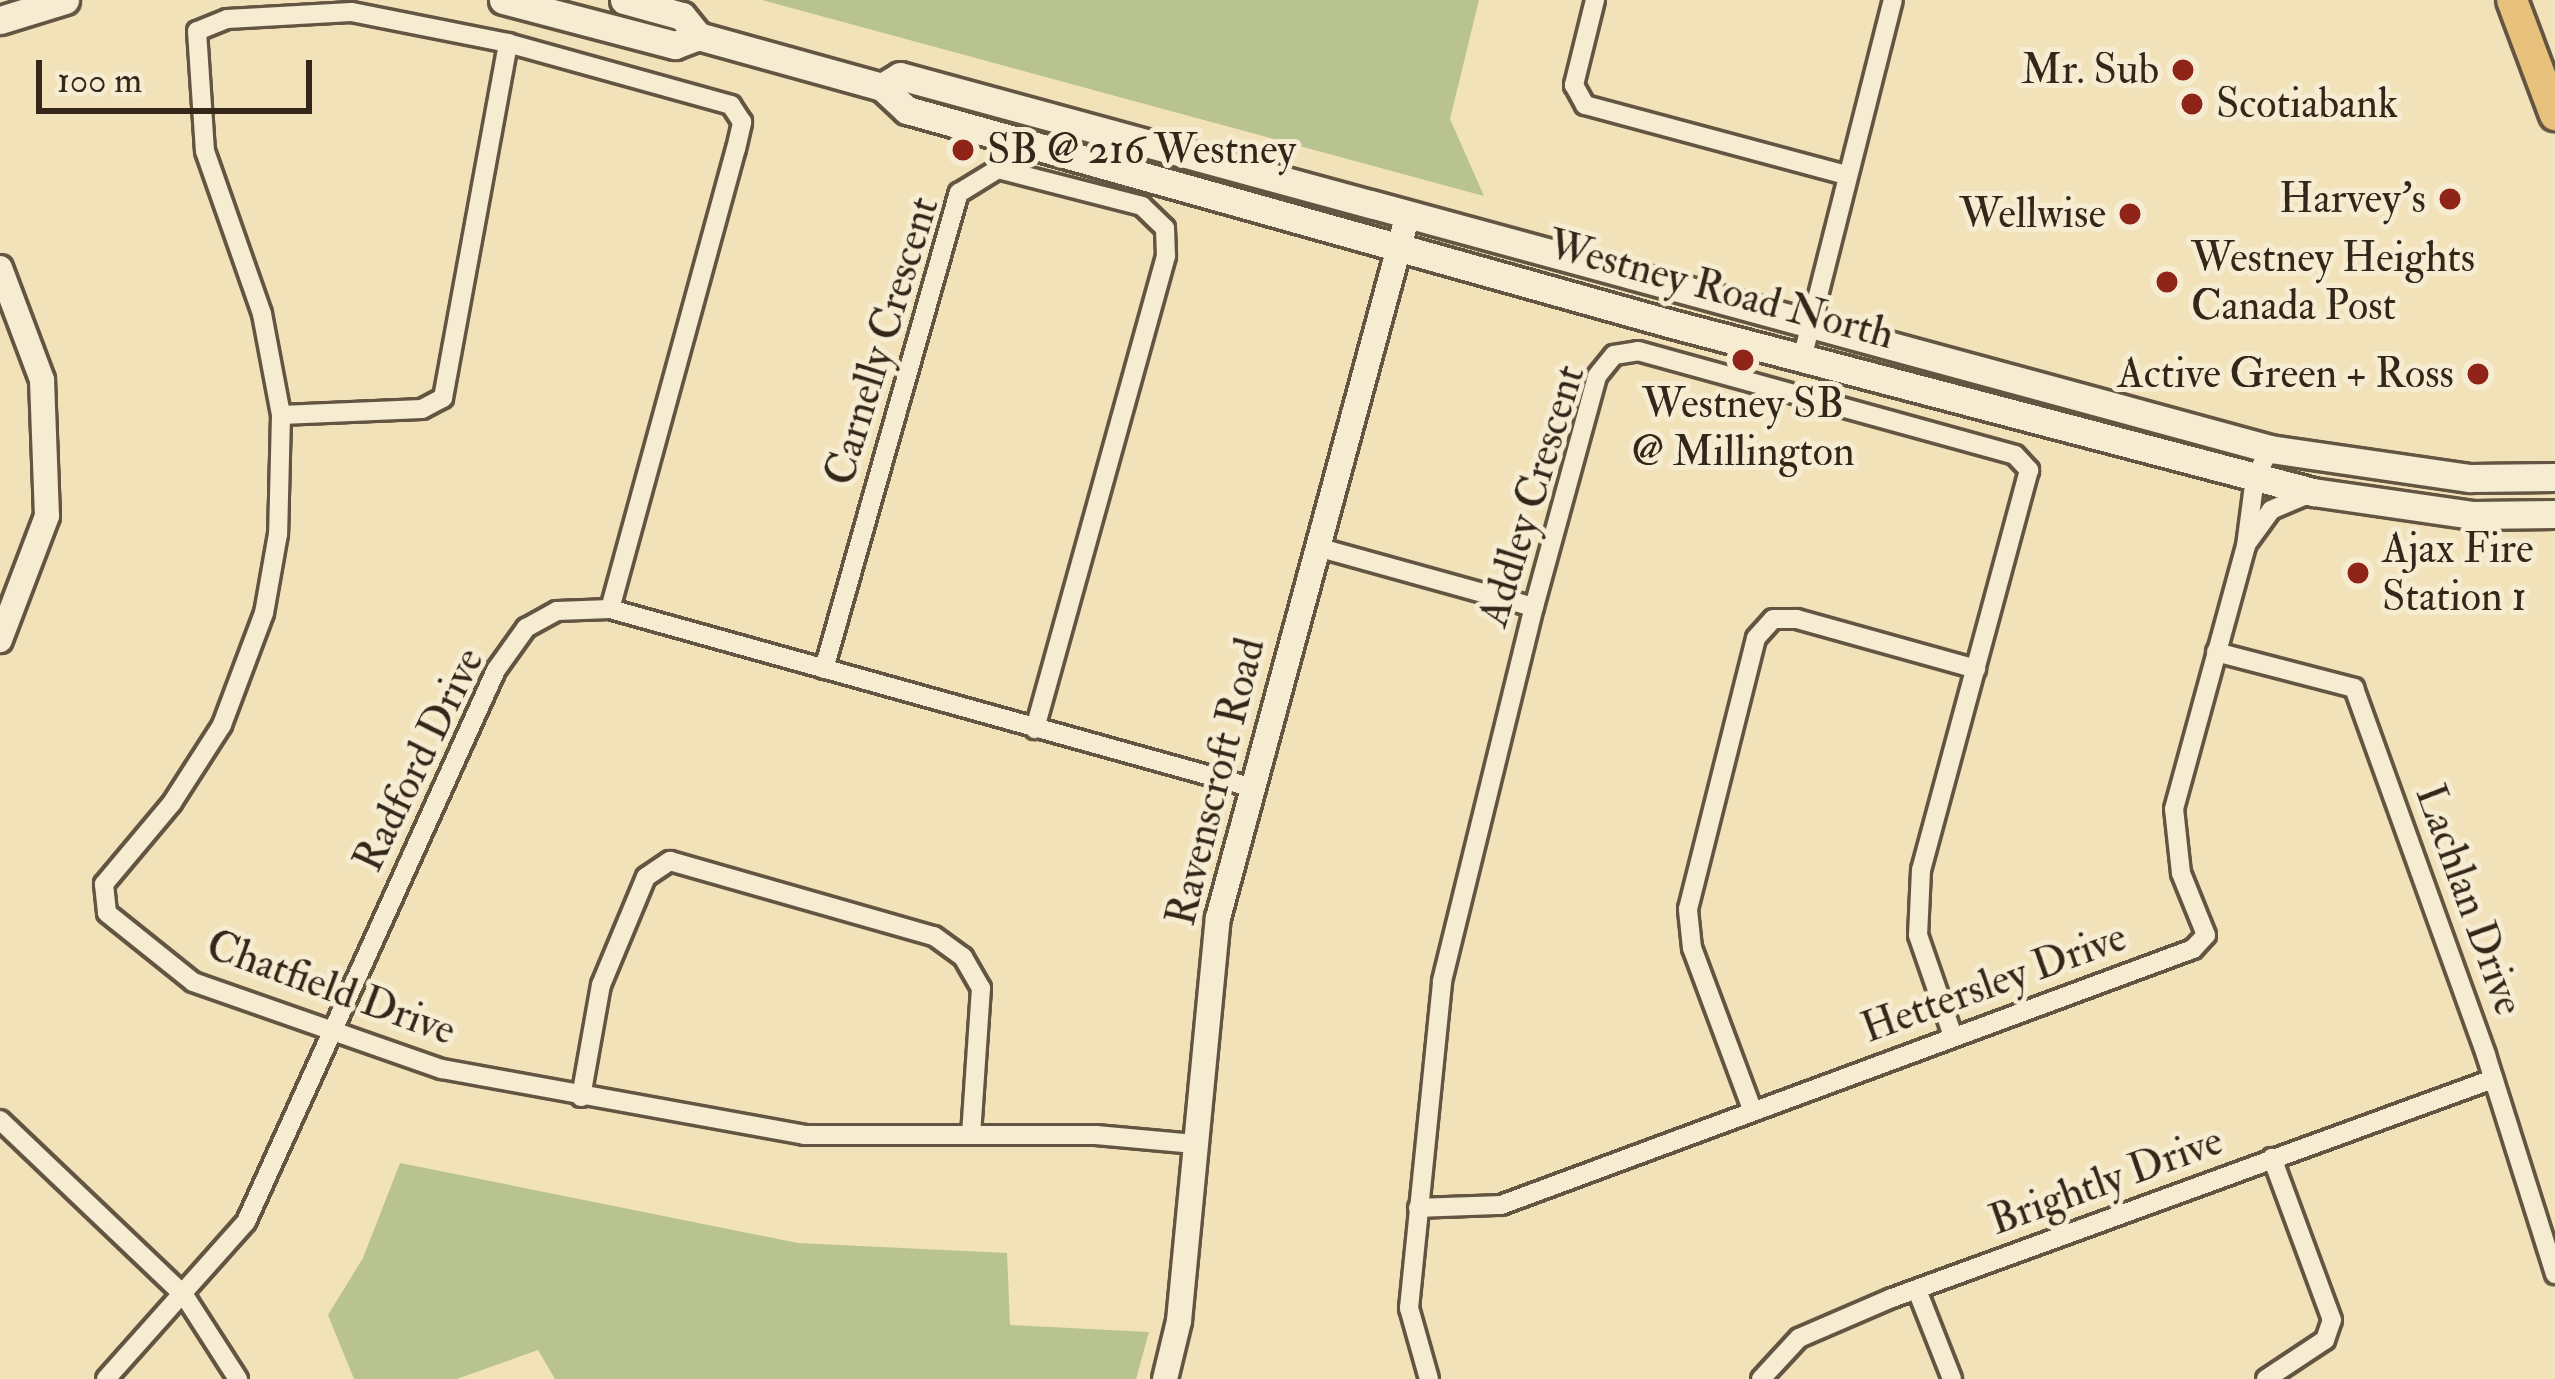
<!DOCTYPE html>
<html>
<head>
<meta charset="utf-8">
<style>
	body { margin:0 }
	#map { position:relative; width:2555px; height:1379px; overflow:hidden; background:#f1e2ba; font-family:"IM FELL Double Pica",serif }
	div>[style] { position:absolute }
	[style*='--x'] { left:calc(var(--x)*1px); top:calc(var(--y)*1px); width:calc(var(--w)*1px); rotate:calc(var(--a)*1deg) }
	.green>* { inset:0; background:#b9c390 }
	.roads { filter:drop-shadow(3px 0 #635541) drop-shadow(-3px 0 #635541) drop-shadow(0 3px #635541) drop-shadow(0 -3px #635541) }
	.minor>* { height:18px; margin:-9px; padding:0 9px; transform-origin:9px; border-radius:9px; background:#f6ecd2 }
	.tertiary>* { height:24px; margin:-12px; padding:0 12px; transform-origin:12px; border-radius:12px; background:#f6ecd2 }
	.secondary>* { height:27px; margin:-13.5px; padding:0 13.5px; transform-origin:13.5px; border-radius:13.5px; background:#f6ecd2 }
	.primary>* { height:30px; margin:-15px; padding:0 15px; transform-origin:15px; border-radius:15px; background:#e8c17d }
	.dots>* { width:33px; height:33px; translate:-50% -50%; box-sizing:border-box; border:6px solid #f6ecd2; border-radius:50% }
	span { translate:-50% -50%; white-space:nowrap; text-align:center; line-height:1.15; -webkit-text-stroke:10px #f6ecd2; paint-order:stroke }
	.poi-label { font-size:42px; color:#342619 }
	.right { translate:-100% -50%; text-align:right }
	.left { translate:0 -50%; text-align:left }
	.street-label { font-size:42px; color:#342619 }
	.scale { position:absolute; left:36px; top:60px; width:276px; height:54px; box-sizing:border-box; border:6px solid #342619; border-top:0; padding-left:15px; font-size:36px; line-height:42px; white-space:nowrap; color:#342619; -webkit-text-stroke:9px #f6ecd2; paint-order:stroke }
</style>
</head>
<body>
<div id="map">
	<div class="green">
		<i style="clip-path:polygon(762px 0,1479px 0,1450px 119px,1484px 196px)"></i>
		<i style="clip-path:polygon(400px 1163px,798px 1243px,1007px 1253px,1010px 1325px,1149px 1332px,1136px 1379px,555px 1379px,538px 1350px,457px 1379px,354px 1379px,328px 1315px,363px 1258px)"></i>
	</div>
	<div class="roads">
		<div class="minor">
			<i style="--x:1595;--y:0;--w:88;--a:103.9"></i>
			<i style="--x:1574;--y:85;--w:23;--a:61"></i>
			<i style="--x:1585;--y:105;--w:270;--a:15"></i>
			<i style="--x:1803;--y:355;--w:366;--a:-75.8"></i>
			<i style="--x:281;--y:415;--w:141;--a:-2.4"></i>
			<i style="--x:422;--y:409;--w:24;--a:-28"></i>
			<i style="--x:443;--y:398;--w:361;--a:-79.6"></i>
			<i style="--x:2248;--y:542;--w:39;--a:-54"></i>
			<i style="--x:2271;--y:510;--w:46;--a:-23.2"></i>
			<i style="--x:1317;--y:547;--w:225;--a:15.5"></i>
			<i style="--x:610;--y:609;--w:477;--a:-74.7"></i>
			<i style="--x:736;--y:149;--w:28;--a:-77"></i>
			<i style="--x:742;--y:122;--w:20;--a:-123"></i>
			<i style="--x:731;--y:105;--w:231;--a:-164.5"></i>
			<i style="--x:508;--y:43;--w:160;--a:-168.8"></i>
			<i style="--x:351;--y:12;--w:124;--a:176.8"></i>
			<i style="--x:227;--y:19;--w:32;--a:158"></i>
			<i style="--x:197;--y:31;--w:120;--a:86.2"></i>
			<i style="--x:205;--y:151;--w:173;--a:70.7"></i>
			<i style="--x:262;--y:314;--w:103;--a:79.3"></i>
			<i style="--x:281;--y:415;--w:119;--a:91.4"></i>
			<i style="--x:278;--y:534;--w:80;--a:100"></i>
			<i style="--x:264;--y:613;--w:120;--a:110.6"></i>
			<i style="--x:222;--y:725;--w:93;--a:122.7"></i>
			<i style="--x:172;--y:803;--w:106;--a:130"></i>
			<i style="--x:104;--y:884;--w:29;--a:84"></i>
			<i style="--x:107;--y:913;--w:110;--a:38.7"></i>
			<i style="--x:193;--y:982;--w:264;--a:19.3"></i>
			<i style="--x:442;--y:1069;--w:368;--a:10.3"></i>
			<i style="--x:804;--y:1135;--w:292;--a:0"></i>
			<i style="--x:1096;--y:1135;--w:99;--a:5.2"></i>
			<i style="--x:2216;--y:652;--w:143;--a:14.6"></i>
			<i style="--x:2354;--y:688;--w:390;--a:70.2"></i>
			<i style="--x:2486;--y:1055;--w:230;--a:72.5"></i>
			<i style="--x:824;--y:669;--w:495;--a:-74.2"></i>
			<i style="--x:959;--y:193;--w:46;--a:-31.6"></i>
			<i style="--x:998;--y:169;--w:149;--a:14.4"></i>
			<i style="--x:1142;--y:206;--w:32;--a:44"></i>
			<i style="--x:1165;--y:228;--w:28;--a:88"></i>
			<i style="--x:1166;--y:256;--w:491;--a:105.5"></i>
			<i style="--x:581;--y:1097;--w:114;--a:-79.9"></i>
			<i style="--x:601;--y:985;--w:117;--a:-67.4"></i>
			<i style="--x:646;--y:877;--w:29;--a:-34"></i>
			<i style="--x:670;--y:861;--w:274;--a:15.9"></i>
			<i style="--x:934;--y:936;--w:36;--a:36"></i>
			<i style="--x:963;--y:957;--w:36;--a:60"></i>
			<i style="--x:981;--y:988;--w:147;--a:93.9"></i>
			<i style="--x:1752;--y:1109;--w:172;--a:-110.4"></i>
			<i style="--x:1692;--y:948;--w:39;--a:-96"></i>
			<i style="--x:1688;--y:909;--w:279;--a:-75.9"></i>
			<i style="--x:1756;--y:638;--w:25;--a:-48"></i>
			<i style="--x:1773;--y:619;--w:24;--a:0"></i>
			<i style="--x:1797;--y:619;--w:186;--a:15.6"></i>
			<i style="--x:0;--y:1120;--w:254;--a:43.6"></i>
			<i style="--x:184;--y:1295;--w:100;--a:57.3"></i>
			<i style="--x:1418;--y:1208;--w:83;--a:-2.1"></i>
			<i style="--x:1501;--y:1205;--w:738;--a:-20.3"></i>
			<i style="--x:2193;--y:949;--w:19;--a:-47"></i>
			<i style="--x:2206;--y:935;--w:67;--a:-112"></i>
			<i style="--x:2181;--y:873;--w:64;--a:-96.2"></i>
			<i style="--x:2174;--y:809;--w:273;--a:-74.7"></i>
			<i style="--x:2246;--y:546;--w:69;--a:-82.5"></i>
			<i style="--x:2255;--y:478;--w:33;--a:-63"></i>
			<i style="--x:1917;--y:1290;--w:96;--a:68.5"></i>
			<i style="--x:106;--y:1379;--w:210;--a:-48.3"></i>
			<i style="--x:246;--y:1222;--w:606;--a:-65.63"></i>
			<i style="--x:496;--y:670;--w:52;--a:-54.5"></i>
			<i style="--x:526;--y:628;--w:35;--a:-29"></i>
			<i style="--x:557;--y:611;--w:53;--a:-2.2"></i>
			<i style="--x:610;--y:609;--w:664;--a:15.54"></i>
			<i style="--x:1429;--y:1379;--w:74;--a:-105.7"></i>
			<i style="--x:1409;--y:1308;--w:329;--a:-84.2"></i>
			<i style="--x:1442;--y:981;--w:385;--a:-76.2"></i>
			<i style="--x:1534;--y:607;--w:239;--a:-74.7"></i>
			<i style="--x:1597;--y:376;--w:27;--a:-51"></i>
			<i style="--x:1614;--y:355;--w:24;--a:-9"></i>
			<i style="--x:1638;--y:351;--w:391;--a:15.4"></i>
			<i style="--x:2015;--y:455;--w:21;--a:47"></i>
			<i style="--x:2029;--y:470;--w:414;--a:105.1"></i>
			<i style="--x:1921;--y:870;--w:65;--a:92.6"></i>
			<i style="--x:1918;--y:935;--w:107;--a:70.9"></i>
			<i style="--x:1761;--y:1379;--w:56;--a:-47.2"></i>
			<i style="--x:1799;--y:1338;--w:101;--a:-23.3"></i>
			<i style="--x:1892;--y:1298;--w:640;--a:-20.02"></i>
			<i style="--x:2266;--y:1379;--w:71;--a:-33.5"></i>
			<i style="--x:2325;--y:1340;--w:21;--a:-71"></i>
			<i style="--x:2332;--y:1320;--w:173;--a:-110.3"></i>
		</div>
		<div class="tertiary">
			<i style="--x:0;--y:268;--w:120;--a:69.4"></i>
			<i style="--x:42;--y:380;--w:136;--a:87.9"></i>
			<i style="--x:47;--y:516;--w:133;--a:110.8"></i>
			<i style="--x:1165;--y:1379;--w:60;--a:-76.4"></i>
			<i style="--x:1179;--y:1321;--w:405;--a:-84.5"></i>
			<i style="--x:1218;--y:918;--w:729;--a:-74.9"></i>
		</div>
		<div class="secondary">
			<i style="--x:503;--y:0;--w:178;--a:14.7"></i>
			<i style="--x:675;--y:45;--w:25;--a:-21"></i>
			<i style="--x:624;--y:0;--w:60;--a:15.4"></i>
			<i style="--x:682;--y:16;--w:26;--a:51"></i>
			<i style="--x:698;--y:36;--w:191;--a:15.5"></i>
			<i style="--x:882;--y:87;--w:34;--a:43"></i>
			<i style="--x:907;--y:110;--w:794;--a:15.63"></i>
			<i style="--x:1672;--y:324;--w:663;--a:14.69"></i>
			<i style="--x:2313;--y:492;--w:162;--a:8.2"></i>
			<i style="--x:2473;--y:515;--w:82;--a:-0.7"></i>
			<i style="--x:0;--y:20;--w:68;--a:-17.1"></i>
			<i style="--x:882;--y:87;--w:21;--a:-31"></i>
			<i style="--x:900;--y:76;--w:1420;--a:15.23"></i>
			<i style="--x:2270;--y:449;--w:202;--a:8.3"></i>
			<i style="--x:2470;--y:478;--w:85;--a:-0.7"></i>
		</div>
		<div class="primary">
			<i style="--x:2512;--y:0;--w:123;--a:69.5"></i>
		</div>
	</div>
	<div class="dots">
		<i style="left:2183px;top:70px;background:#8f2418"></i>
		<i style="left:2192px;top:104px;background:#8f2418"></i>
		<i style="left:963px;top:150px;background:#8f2418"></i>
		<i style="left:2450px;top:199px;background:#8f2418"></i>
		<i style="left:2130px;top:214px;background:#8f2418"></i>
		<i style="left:2167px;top:282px;background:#8f2418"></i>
		<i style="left:1743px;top:360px;background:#8f2418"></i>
		<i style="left:2478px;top:374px;background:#8f2418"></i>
		<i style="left:2358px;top:573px;background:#8f2418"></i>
	</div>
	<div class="poi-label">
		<span class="right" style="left:2159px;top:70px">Mr. Sub</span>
		<span class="left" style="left:2216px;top:104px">Scotiabank</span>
		<span class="left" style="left:987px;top:150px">SB @ 216 Westney</span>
		<span class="right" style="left:2426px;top:199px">Harvey's</span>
		<span class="right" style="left:2106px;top:214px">Wellwise</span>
		<span class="left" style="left:2191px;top:282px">Westney Heights<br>Canada Post</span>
		<span class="right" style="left:2454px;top:374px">Active Green + Ross</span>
		<span style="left:1743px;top:428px">Westney SB<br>@ Millington</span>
		<span class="left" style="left:2382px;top:573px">Ajax Fire<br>Station 1</span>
	</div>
	<div class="street-label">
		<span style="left:1721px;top:290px;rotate:15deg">Westney Road North</span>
		<span style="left:882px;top:341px;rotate:-73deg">Carnelly Crescent</span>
		<span style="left:1532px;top:496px;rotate:-73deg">Addley Crescent</span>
		<span style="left:419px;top:760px;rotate:-64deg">Radford Drive</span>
		<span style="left:1216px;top:782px;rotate:-76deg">Ravenscroft Road</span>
		<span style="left:2469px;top:900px;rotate:70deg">Lachlan Drive</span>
		<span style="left:1994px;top:983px;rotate:-20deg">Hettersley Drive</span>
		<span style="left:331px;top:988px;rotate:20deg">Chatfield Drive</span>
		<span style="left:2106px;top:1181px;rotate:-20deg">Brightly Drive</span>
	</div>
	<div class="scale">100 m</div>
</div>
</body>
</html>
